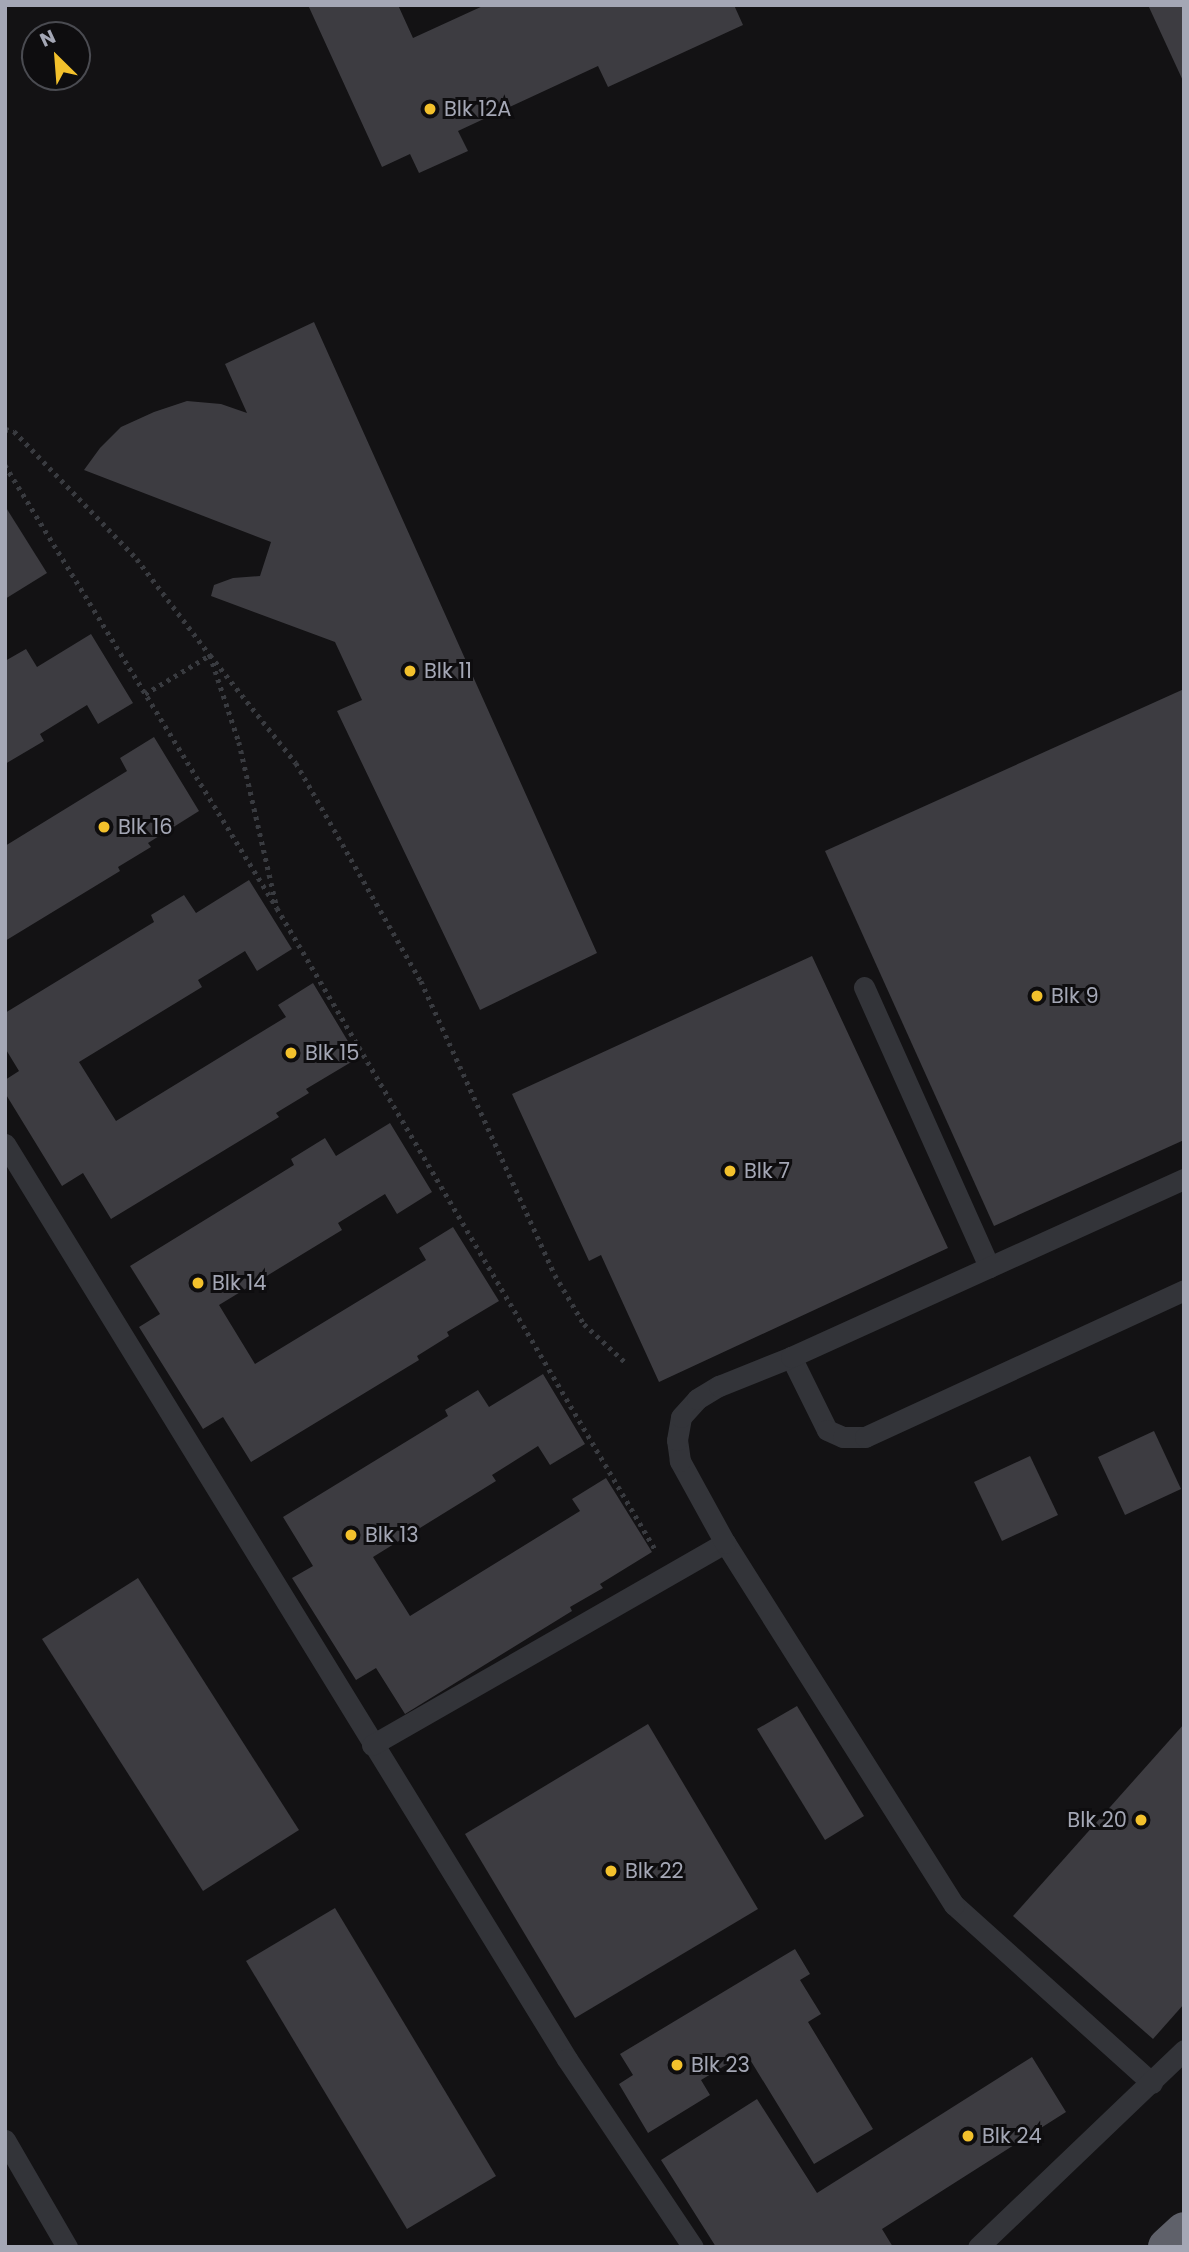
<!DOCTYPE html>
<html>
<head>
<meta charset="utf-8">
<style>
	body { margin:0 }
	#map { position:relative; width:1189px; height:2252px; overflow:hidden; background:#131214; font-family:Poppins,sans-serif }
	div>[style] { position:absolute }
	[style*='--x'] { left:calc(var(--x)*1px); top:calc(var(--y)*1px); width:calc(var(--w)*1px); rotate:calc(var(--a)*1deg) }
	.building>* { inset:0; background:#3d3c41 }
	.path>* { height:4.5px; margin-top:-2.25px; transform-origin:0; background:repeating-linear-gradient(90deg,#393b40 0 3.5px,transparent 0 8.5px) }
	.service>* { height:21px; margin:-10.5px; padding:0 10.5px; transform-origin:10.5px; border-radius:10.5px; background:#333439 }
	.motorway>* { height:38px; margin:-19px; padding:0 19px; transform-origin:19px; border-radius:19px; background:#5f616a }
	.dots>* { width:19px; height:19px; translate:-50% -50%; box-sizing:border-box; border:4px solid #0e0d0f; border-radius:50% }
	span { translate:-50% -50%; white-space:nowrap; text-align:center; line-height:1.15; -webkit-text-stroke:6px #0e0d0f; paint-order:stroke }
	.poi-label { font-size:21px; color:#a4a7b5 }
	.left { translate:0 -50%; text-align:left }
	.right { translate:-100% -50%; text-align:right }
	.frame { position:absolute; inset:0; border:7px solid #a4a7b5; pointer-events:none }
	.north { position:absolute; left:21px; top:21px; width:70px; height:70px; box-sizing:border-box; background:#0e0d0f; border:2px solid #4a4b51; border-radius:50%; rotate:335deg; font-size:19px; font-weight:700; line-height:28px; text-align:center; color:#a4a7b5 }
	.north::after { content:''; display:block; margin:auto; width:24px; height:32px; background:#f3c12c; clip-path:polygon(50% 0,100% 100%,50% 72%,0 100%) }
</style>
</head>
<body>
<div id="map">
	<div class="building">
		<i style="clip-path:polygon(308px 5px,398px 5px,413px 38px,485px 5px,734px 5px,743px 25px,608px 87px,598px 66px,458px 131px,468px 151px,419px 173px,410px 154px,382px 167px)"></i>
		<i style="clip-path:polygon(1148px 5px,1184px 5px,1184px 83px)"></i>
		<i style="clip-path:polygon(314px 322px,597px 953px,480px 1010px,337px 711px,362px 700px,335px 642px,211px 596px,214px 585px,233px 578px,260px 576px,271px 542px,84px 470px,100px 448px,121px 427px,154px 412px,187px 401px,221px 404px,247px 413px,225px 364px)"></i>
		<i style="clip-path:polygon(5px 506px,47px 573px,5px 599px)"></i>
		<i style="clip-path:polygon(91px 634px,133px 703px,98px 724px,87px 705px,40px 734px,44px 741px,5px 764px,5px 661px,26px 649px,37px 667px)"></i>
		<i style="clip-path:polygon(1184px 689px,1184px 1140px,994px 1226px,825px 851px)"></i>
		<i style="clip-path:polygon(154px 737px,199px 811px,148px 843px,151px 847px,118px 867px,120px 871px,5px 941px,5px 846px,127px 771px,120px 758px)"></i>
		<i style="clip-path:polygon(249px 880px,292px 949px,257px 971px,245px 951px,198px 980px,202px 987px,79px 1062px,116px 1121px,286px 1017px,278px 1005px,313px 983px,358px 1058px,306px 1089px,309px 1093px,276px 1113px,279px 1117px,111px 1219px,83px 1173px,62px 1186px,5px 1093px,5px 1080px,19px 1071px,5px 1048px,5px 1013px,154px 922px,151px 915px,184px 895px,196px 913px)"></i>
		<i style="clip-path:polygon(812px 956px,948px 1248px,659px 1382px,601px 1255px,589px 1261px,512px 1094px)"></i>
		<i style="clip-path:polygon(390px 1123px,432px 1192px,397px 1214px,385px 1194px,338px 1223px,342px 1230px,219px 1305px,255px 1364px,426px 1260px,419px 1248px,453px 1227px,499px 1301px,447px 1332px,449px 1336px,417px 1356px,419px 1360px,251px 1462px,223px 1417px,203px 1429px,139px 1327px,160px 1314px,130px 1266px,294px 1165px,291px 1159px,325px 1138px,336px 1156px)"></i>
		<i style="clip-path:polygon(543px 1374px,585px 1444px,550px 1465px,538px 1446px,492px 1475px,496px 1481px,373px 1557px,410px 1616px,580px 1511px,572px 1499px,606px 1478px,652px 1552px,600px 1584px,603px 1588px,570px 1607px,572px 1611px,405px 1714px,376px 1668px,356px 1680px,292px 1578px,313px 1566px,283px 1517px,448px 1416px,445px 1410px,478px 1390px,489px 1407px)"></i>
		<i style="clip-path:polygon(1154px 1431px,1181px 1489px,1125px 1515px,1098px 1457px)"></i>
		<i style="clip-path:polygon(1030px 1456px,1058px 1515px,1002px 1541px,974px 1482px)"></i>
		<i style="clip-path:polygon(138px 1578px,299px 1830px,203px 1891px,42px 1639px)"></i>
		<i style="clip-path:polygon(797px 1706px,864px 1816px,825px 1840px,757px 1729px)"></i>
		<i style="clip-path:polygon(648px 1724px,758px 1909px,575px 2018px,465px 1834px)"></i>
		<i style="clip-path:polygon(1184px 1724px,1184px 2004px,1153px 2039px,1013px 1916px)"></i>
		<i style="clip-path:polygon(335px 1908px,496px 2176px,407px 2229px,246px 1961px)"></i>
		<i style="clip-path:polygon(795px 1949px,810px 1974px,800px 1980px,821px 2014px,808px 2022px,873px 2129px,814px 2164px,746px 2053px,701px 2080px,710px 2095px,648px 2133px,619px 2084px,633px 2075px,620px 2054px)"></i>
		<i style="clip-path:polygon(1032px 2057px,1066px 2112px,882px 2229px,893px 2247px,716px 2247px,661px 2160px,757px 2099px,817px 2193px)"></i>
	</div>
	<div class="path">
		<i style="--x:5;--y:429;--w:9;--a:13"></i>
		<i style="--x:14;--y:431;--w:178;--a:46.1"></i>
		<i style="--x:137;--y:559;--w:121;--a:52.8"></i>
		<i style="--x:210;--y:655;--w:92;--a:71.6"></i>
		<i style="--x:239;--y:742;--w:166;--a:77.1"></i>
		<i style="--x:5;--y:465;--w:520;--a:58.45"></i>
		<i style="--x:277;--y:908;--w:744;--a:59.47"></i>
		<i style="--x:145;--y:694;--w:76;--a:-31"></i>
		<i style="--x:210;--y:655;--w:138;--a:51.5"></i>
		<i style="--x:296;--y:763;--w:251;--a:60.2"></i>
		<i style="--x:421;--y:981;--w:323;--a:65.5"></i>
		<i style="--x:555;--y:1275;--w:57;--a:59.4"></i>
		<i style="--x:584;--y:1324;--w:56;--a:42.8"></i>
	</div>
	<div class="service">
		<i style="--x:864;--y:987;--w:307;--a:65.9"></i>
		<i style="--x:5;--y:1144;--w:1074;--a:58.44"></i>
		<i style="--x:567;--y:2059;--w:226;--a:56.2"></i>
		<i style="--x:791;--y:1357;--w:81;--a:63.7"></i>
		<i style="--x:827;--y:1430;--w:17;--a:24"></i>
		<i style="--x:843;--y:1437;--w:22;--a:0"></i>
		<i style="--x:865;--y:1437;--w:351;--a:-24.7"></i>
		<i style="--x:372;--y:1745;--w:407;--a:-29.8"></i>
		<i style="--x:1152;--y:2083;--w:266;--a:-138"></i>
		<i style="--x:954;--y:1905;--w:428;--a:-122.3"></i>
		<i style="--x:725;--y:1543;--w:94;--a:-118.8"></i>
		<i style="--x:680;--y:1461;--w:21;--a:-98"></i>
		<i style="--x:677;--y:1440;--w:23;--a:-80"></i>
		<i style="--x:681;--y:1417;--w:24;--a:-48"></i>
		<i style="--x:697;--y:1399;--w:26;--a:-31"></i>
		<i style="--x:719;--y:1386;--w:78;--a:-21.9"></i>
		<i style="--x:791;--y:1357;--w:431;--a:-24.4"></i>
		<i style="--x:5;--y:2140;--w:124;--a:59.9"></i>
		<i style="--x:978;--y:2247;--w:285;--a:-43.7"></i>
	</div>
	<div class="motorway">
		<i style="--x:1167;--y:2247;--w:23;--a:-43"></i>
	</div>
	<div class="dots">
		<i style="left:430px;top:109px;background:#f3c12c"></i>
		<i style="left:410px;top:671px;background:#f3c12c"></i>
		<i style="left:104px;top:827px;background:#f3c12c"></i>
		<i style="left:1037px;top:996px;background:#f3c12c"></i>
		<i style="left:291px;top:1053px;background:#f3c12c"></i>
		<i style="left:730px;top:1171px;background:#f3c12c"></i>
		<i style="left:198px;top:1283px;background:#f3c12c"></i>
		<i style="left:351px;top:1535px;background:#f3c12c"></i>
		<i style="left:1141px;top:1820px;background:#f3c12c"></i>
		<i style="left:611px;top:1871px;background:#f3c12c"></i>
		<i style="left:677px;top:2065px;background:#f3c12c"></i>
		<i style="left:968px;top:2136px;background:#f3c12c"></i>
	</div>
	<div class="poi-label">
		<span class="left" style="left:444px;top:109px">Blk 12A</span>
		<span class="left" style="left:424px;top:671px">Blk 11</span>
		<span class="left" style="left:118px;top:827px">Blk 16</span>
		<span class="left" style="left:1051px;top:996px">Blk 9</span>
		<span class="left" style="left:305px;top:1053px">Blk 15</span>
		<span class="left" style="left:744px;top:1171px">Blk 7</span>
		<span class="left" style="left:212px;top:1283px">Blk 14</span>
		<span class="left" style="left:365px;top:1535px">Blk 13</span>
		<span class="right" style="left:1127px;top:1820px">Blk 20</span>
		<span class="left" style="left:625px;top:1871px">Blk 22</span>
		<span class="left" style="left:691px;top:2065px">Blk 23</span>
		<span class="left" style="left:982px;top:2136px">Blk 24</span>
	</div>
	<div class="frame"></div>
	<div class="north">N</div>
</div>
</body>
</html>
